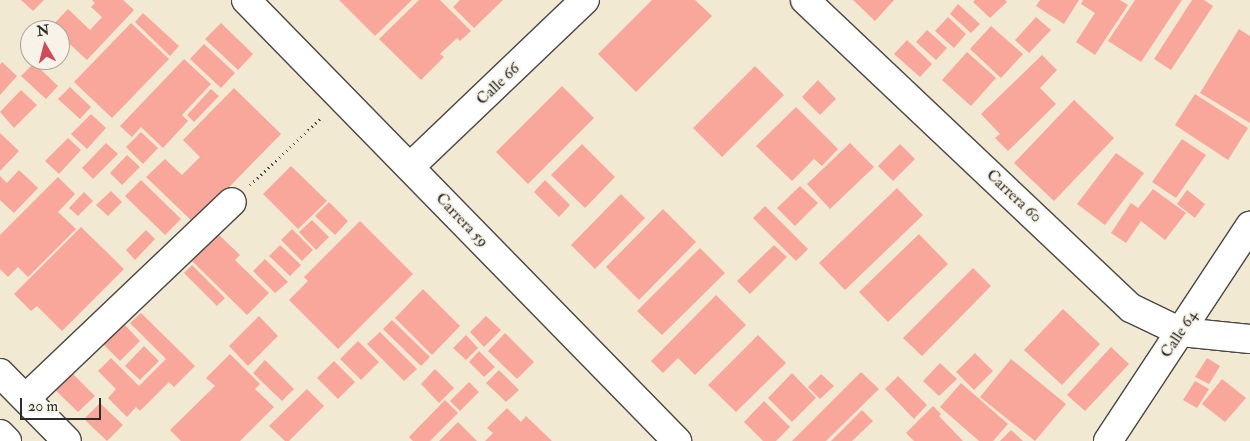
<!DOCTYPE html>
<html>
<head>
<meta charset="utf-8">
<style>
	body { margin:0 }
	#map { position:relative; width:1250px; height:441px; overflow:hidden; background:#f1e9d2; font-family:"IM FELL Double Pica",serif }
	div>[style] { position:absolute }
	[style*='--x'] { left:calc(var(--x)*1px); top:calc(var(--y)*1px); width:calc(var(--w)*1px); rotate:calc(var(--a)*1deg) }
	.building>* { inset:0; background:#f9a79b }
	.path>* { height:3px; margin-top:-1.5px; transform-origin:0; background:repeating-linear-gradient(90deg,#494844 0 1px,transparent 0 5px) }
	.roads { filter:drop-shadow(1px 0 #494844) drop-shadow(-1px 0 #494844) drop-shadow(0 1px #494844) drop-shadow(0 -1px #494844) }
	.minor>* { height:28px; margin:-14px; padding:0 14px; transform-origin:14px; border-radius:14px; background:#fff }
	span { translate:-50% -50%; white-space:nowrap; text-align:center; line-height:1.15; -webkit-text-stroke:4px #f7f3e8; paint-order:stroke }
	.street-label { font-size:16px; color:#2b2b2b }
	.north { position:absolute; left:20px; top:20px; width:50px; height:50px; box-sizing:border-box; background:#f7f3e8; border:1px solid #a5a39c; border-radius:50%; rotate:352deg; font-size:14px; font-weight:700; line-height:20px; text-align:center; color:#2b2b2b }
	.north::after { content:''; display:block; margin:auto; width:18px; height:22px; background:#d1495b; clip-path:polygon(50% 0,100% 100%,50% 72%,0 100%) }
	.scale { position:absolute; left:20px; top:398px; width:81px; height:22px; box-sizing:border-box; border:2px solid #2b2b2b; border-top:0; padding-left:6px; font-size:15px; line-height:18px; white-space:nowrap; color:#2b2b2b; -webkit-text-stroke:4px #f7f3e8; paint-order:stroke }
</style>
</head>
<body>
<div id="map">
	<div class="building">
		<i style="clip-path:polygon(21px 0,44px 0,33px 11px)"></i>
		<i style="clip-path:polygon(92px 0,123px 0,134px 10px,87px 60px,60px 35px,60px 30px,54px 30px,51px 27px,68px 9px,90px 30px,102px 17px,91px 7px,95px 3px)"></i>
		<i style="clip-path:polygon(339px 0,412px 0,375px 36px)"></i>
		<i style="clip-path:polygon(419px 0,440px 0,471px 31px,460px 41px,457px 38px,440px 54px,444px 57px,421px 80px,379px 39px)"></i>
		<i style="clip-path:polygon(460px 0,503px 0,474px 28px,453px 7px)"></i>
		<i style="clip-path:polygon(652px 0,695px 0,712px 16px,636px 92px,598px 54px)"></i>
		<i style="clip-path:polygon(853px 0,894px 0,875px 21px)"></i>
		<i style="clip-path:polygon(975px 0,1005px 0,1007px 2px,990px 18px,973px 2px)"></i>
		<i style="clip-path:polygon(1040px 0,1079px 0,1064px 24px,1036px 6px)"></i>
		<i style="clip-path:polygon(1083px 0,1120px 0,1128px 5px,1095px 55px,1076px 42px,1095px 13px,1081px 4px)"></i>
		<i style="clip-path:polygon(1135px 0,1182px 0,1141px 62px,1108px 41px)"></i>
		<i style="clip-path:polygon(1192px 0,1204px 0,1213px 6px,1171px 70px,1154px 59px)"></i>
		<i style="clip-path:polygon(958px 4px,980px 24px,971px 33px,950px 14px)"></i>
		<i style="clip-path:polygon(143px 13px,179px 46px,170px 56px,135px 22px)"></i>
		<i style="clip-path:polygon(948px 17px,966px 34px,954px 48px,935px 31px)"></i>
		<i style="clip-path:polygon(1036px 17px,1051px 30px,1029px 53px,1015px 40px)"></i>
		<i style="clip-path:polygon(131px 23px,169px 59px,112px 118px,74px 82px)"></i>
		<i style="clip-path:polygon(221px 23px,253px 54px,238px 70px,205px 39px)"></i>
		<i style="clip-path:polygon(991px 26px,1023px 54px,1001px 78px,970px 49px)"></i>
		<i style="clip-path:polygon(1239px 29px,1250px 36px,1250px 123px,1200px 93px)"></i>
		<i style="clip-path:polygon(927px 30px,947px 48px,936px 60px,916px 42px)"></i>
		<i style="clip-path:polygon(907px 40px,932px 64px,920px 77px,894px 54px)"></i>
		<i style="clip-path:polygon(204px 44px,235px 73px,221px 88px,190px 59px)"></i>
		<i style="clip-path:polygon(967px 52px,996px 78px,971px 106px,942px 80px)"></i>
		<i style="clip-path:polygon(1042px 55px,1057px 70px,1040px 88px,1056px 104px,1008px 151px,995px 138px,1000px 134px,981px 114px)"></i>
		<i style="clip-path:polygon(184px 59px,211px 84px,182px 115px,188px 121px,163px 148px,141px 127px,132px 137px,120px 126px)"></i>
		<i style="clip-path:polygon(2px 62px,17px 76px,0 95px,0 65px)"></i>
		<i style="clip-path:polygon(34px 63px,58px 86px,46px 99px,21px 76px)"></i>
		<i style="clip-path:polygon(755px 66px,784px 95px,722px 157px,693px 128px)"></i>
		<i style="clip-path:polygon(818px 80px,836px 99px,820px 115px,802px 97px)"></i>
		<i style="clip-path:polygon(562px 86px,594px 118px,528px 184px,496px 152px)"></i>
		<i style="clip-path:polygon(70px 87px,91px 107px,80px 119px,58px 99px)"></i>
		<i style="clip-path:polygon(234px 88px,281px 134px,194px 223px,146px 177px,165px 159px,182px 175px,200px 157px,183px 140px)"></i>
		<i style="clip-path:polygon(211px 89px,219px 96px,194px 122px,187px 115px)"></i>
		<i style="clip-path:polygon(21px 90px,37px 105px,14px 128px,0 112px)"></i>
		<i style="clip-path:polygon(1195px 94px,1248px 128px,1228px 160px,1175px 125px)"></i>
		<i style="clip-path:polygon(1074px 100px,1114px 138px,1054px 201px,1014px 163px)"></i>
		<i style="clip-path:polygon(796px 107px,838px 149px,822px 166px,814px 159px,792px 181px,756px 146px)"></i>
		<i style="clip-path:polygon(91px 114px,106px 128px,87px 149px,71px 134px)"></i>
		<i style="clip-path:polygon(141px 132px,158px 148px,143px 164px,126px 147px)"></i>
		<i style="clip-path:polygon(0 133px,19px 151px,0 171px)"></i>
		<i style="clip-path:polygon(68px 138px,81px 150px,59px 174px,45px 161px)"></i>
		<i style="clip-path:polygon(1182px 139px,1206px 155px,1176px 198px,1152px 182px)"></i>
		<i style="clip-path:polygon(106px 143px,118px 154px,93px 179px,82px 168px)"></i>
		<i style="clip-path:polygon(850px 143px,874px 167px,830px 209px,807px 184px)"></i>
		<i style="clip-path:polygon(582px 144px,615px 177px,585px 208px,551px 175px)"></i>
		<i style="clip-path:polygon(900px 144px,915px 159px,893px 181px,878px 166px)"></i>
		<i style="clip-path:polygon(1116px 153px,1144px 173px,1105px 225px,1077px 204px)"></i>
		<i style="clip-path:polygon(127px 155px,140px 167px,122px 185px,110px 173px)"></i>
		<i style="clip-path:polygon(291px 166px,327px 201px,298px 229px,263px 194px)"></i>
		<i style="clip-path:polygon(19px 170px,38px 188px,14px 213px,0 200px,0 176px,7px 183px)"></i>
		<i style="clip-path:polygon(58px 177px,75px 194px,58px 212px,76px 229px,28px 277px,18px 267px,8px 277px,0 269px,0 235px)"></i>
		<i style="clip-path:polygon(141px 180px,181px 219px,165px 235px,125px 196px)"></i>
		<i style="clip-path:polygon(545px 180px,570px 205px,559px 217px,534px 192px)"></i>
		<i style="clip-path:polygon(800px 186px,818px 203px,795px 226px,777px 208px)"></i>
		<i style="clip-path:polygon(897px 188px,923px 215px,845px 290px,819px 263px)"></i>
		<i style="clip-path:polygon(1153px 189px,1186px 213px,1165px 240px,1141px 221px,1126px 243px,1111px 233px,1131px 203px,1138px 208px)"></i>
		<i style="clip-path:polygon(1187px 190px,1205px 204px,1195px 218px,1177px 204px)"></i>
		<i style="clip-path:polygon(111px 191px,122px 202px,108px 216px,96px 205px)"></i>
		<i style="clip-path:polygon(84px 192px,93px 201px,78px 216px,69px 208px)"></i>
		<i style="clip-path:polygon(621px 194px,645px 218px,595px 269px,571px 245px)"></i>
		<i style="clip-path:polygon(329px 202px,348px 221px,335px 235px,315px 216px)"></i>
		<i style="clip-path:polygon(765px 206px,808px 249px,796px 261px,753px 218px)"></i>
		<i style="clip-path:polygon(663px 209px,696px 242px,639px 300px,606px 267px)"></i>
		<i style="clip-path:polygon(312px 220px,329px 237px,316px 250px,299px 232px)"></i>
		<i style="clip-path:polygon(360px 221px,413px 274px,338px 349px,289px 300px,308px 281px,304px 277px)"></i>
		<i style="clip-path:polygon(81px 227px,124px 269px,62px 331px,37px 306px,31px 311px,14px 294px)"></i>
		<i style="clip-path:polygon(292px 229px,313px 250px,302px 261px,281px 240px)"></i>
		<i style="clip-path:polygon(146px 230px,155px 239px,135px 260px,126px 250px)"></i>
		<i style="clip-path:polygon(218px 234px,240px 255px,235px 260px,269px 293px,247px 315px,192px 261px)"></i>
		<i style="clip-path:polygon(919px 234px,948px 264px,888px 322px,859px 292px)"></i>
		<i style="clip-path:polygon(280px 245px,301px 265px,290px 276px,269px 256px)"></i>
		<i style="clip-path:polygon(774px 245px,787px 257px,750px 294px,737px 281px)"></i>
		<i style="clip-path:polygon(700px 248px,725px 273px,662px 335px,637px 311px)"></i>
		<i style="clip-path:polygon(265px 259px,288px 282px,275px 293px,253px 271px)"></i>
		<i style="clip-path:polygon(192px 265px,225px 298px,217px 306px,184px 273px)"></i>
		<i style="clip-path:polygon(973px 268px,991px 286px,922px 356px,903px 338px)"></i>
		<i style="clip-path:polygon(423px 289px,460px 326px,432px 355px,395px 318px)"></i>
		<i style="clip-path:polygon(716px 295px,746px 325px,695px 375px,678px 358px,663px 373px,651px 361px)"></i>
		<i style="clip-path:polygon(1063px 309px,1100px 344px,1062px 385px,1024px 350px)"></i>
		<i style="clip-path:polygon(141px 313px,195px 366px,174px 387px,169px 382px,140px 411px,136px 407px,127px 417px,108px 398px,116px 389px,98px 371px,111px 358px,139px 386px,166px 359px,130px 323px)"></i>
		<i style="clip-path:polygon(259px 316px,278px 336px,248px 366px,229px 346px)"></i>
		<i style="clip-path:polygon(486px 316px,501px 330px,484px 347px,470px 332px)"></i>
		<i style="clip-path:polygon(392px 320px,430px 357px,421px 366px,383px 329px)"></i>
		<i style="clip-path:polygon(123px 323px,140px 341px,120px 361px,103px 344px)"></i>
		<i style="clip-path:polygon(380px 332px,417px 369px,404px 381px,367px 344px)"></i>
		<i style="clip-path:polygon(505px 333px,534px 362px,517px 379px,488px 351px)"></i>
		<i style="clip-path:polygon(466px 335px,478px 348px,466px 360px,453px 348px)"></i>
		<i style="clip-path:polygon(758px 335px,786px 363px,736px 412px,708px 385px)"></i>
		<i style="clip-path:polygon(358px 341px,379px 362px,361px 380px,340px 359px)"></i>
		<i style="clip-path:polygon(144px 346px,159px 361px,140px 380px,125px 366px)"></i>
		<i style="clip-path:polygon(1111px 347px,1129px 364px,1085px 411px,1067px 395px)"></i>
		<i style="clip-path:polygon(479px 351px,495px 367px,484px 377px,469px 362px)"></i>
		<i style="clip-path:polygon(975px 353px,993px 371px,974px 390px,956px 372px)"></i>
		<i style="clip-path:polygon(230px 354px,260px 384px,255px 389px,274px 407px,240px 441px,181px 441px,170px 430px,215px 386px,206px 378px)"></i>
		<i style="clip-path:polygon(1207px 358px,1220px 366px,1209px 384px,1195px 377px)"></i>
		<i style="clip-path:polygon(1011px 359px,1066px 404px,1035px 441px,980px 397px)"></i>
		<i style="clip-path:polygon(265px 360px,294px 389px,282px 401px,253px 373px)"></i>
		<i style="clip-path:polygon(334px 361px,355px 382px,338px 399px,317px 378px)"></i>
		<i style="clip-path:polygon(940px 363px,957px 379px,939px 396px,923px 381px)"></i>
		<i style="clip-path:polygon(64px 365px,95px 396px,78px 412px,47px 382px)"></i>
		<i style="clip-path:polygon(435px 369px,454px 388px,439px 403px,421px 384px)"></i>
		<i style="clip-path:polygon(499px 370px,519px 390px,506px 402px,486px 383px)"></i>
		<i style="clip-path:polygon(861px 372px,879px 389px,826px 441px,792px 441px)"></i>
		<i style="clip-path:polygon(792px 373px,816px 398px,792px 422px,768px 398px)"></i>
		<i style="clip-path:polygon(821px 374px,834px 386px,820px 399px,808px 387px)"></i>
		<i style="clip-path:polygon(898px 376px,927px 405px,914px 419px,885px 389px)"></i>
		<i style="clip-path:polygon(1222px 379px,1246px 398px,1225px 422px,1202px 404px)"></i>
		<i style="clip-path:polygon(1195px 381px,1209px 389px,1197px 408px,1183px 400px)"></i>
		<i style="clip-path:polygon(469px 382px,479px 392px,460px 411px,450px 401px)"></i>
		<i style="clip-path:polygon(961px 383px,1008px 424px,993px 441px,979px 441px,940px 407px)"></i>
		<i style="clip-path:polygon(307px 389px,324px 406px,289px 441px,285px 441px,269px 426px)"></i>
		<i style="clip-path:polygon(445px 400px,458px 413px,430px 441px,413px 441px,409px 437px)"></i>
		<i style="clip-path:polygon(764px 401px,790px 427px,776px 441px,763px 441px,744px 422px)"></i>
		<i style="clip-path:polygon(100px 403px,123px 425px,107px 441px,84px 419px)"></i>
		<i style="clip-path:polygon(933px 406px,941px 414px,939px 416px,963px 441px,914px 441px,906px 433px)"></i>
		<i style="clip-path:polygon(507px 408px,521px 422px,526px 416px,552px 441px,485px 441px,493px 433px,487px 428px)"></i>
		<i style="clip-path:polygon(862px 410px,873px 421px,852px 441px,831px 441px)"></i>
		<i style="clip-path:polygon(458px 422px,477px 441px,439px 441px)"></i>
		<i style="clip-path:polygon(1011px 430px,1023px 441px,1000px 441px)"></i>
	</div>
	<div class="path">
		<i style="--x:250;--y:185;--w:99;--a:-43.4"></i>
	</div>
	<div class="roads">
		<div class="minor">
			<i style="--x:246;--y:0;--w:617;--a:45.66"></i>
			<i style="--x:805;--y:0;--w:448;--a:43.4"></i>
			<i style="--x:1131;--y:308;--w:55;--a:25.6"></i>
			<i style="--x:1181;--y:332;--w:69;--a:5.8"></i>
			<i style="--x:410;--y:167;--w:242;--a:-43.7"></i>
			<i style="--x:0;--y:373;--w:95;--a:45.4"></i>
			<i style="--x:26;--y:398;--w:284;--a:-43.6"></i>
			<i style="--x:0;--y:434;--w:10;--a:45"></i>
			<i style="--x:1108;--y:441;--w:258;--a:-56.6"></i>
		</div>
	</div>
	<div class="street-label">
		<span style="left:498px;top:84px;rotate:-44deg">Calle 66</span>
		<span style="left:1014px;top:196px;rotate:43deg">Carrera 60</span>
		<span style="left:462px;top:220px;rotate:46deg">Carrera 59</span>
		<span style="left:1179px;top:334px;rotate:-57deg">Calle 64</span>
	</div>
	<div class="north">N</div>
	<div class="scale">20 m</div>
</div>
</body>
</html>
